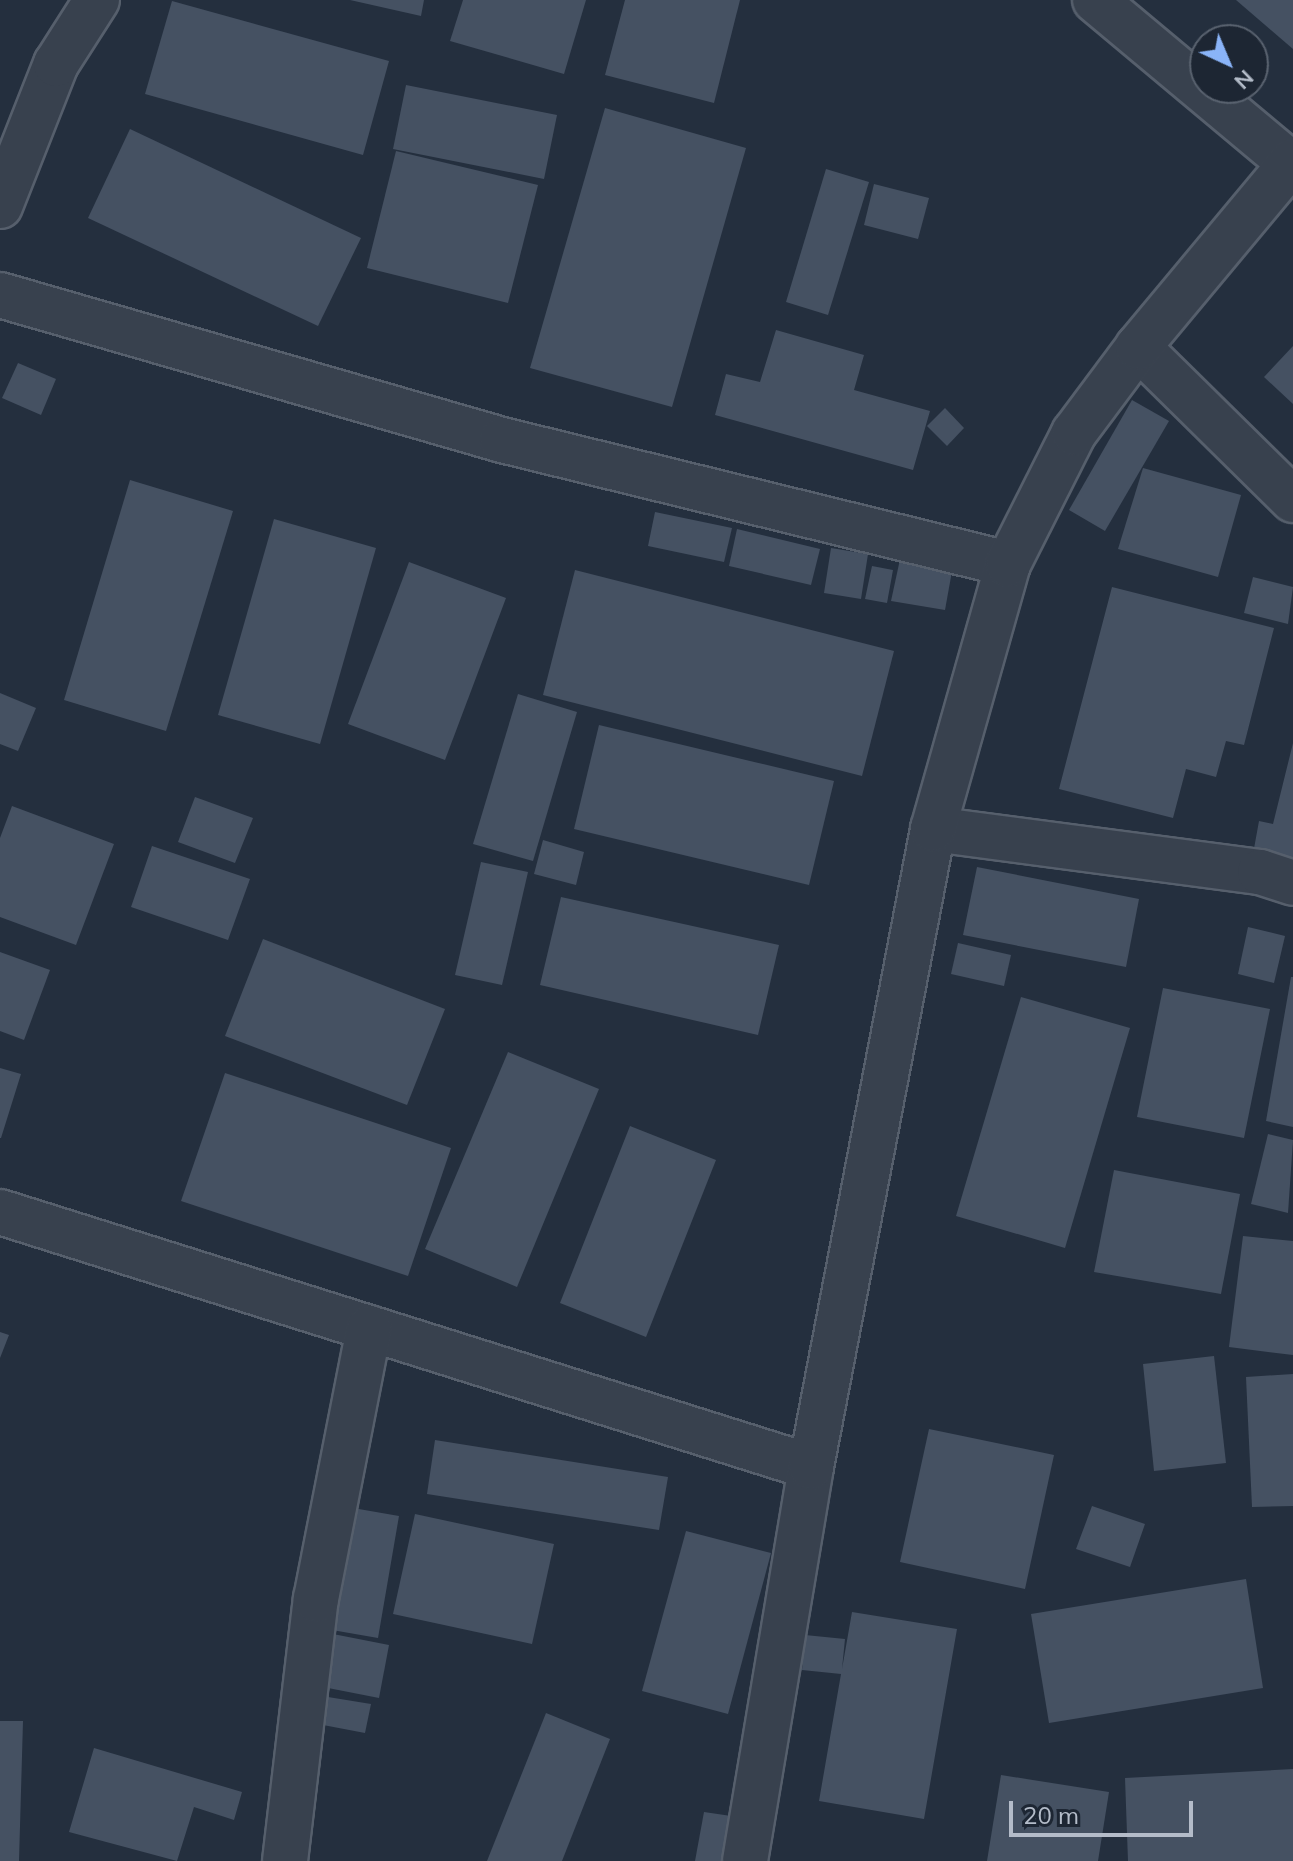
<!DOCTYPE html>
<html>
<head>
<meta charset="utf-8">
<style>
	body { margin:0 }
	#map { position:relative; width:1293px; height:1861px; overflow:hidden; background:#242f3e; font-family:Mulish,sans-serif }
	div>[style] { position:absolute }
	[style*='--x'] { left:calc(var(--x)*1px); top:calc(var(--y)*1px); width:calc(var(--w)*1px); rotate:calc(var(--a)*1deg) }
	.building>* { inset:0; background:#455162 }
	.roads { filter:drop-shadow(2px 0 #565f6c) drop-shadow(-2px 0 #565f6c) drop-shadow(0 2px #565f6c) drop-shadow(0 -2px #565f6c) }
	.minor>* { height:44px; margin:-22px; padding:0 22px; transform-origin:22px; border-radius:22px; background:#38414e }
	span { translate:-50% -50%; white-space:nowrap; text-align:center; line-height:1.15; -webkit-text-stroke:7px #1d2633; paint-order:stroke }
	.north { position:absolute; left:1189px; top:24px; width:80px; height:80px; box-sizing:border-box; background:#1d2633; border:2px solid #59626f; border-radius:50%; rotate:136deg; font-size:22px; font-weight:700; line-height:32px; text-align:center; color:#b4bcc9 }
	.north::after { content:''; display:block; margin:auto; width:28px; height:36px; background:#8ab4f8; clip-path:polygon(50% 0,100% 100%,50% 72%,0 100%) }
	.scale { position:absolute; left:1009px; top:1801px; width:184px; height:36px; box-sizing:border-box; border:4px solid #b4bcc9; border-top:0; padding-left:10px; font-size:24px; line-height:28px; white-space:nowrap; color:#b4bcc9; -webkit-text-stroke:6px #1d2633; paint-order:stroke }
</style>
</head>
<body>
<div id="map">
	<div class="building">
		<i style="clip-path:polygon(350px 0,424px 0,421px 16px)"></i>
		<i style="clip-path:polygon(463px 0,586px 0,564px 74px,450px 41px)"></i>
		<i style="clip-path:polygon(625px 0,740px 0,714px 103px,605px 75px)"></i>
		<i style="clip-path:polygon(1236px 0,1293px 0,1293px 49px)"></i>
		<i style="clip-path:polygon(172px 1px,389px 61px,363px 155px,145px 94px)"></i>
		<i style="clip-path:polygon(406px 85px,557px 115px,544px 179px,393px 149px)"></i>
		<i style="clip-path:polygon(605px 108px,746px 148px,672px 407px,530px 368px)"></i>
		<i style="clip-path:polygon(130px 129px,361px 238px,318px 326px,88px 218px)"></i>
		<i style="clip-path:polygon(396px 151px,538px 185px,508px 303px,367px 268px)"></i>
		<i style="clip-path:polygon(826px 169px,869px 182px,828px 315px,786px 302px)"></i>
		<i style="clip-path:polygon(874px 184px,929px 198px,918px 239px,864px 225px)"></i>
		<i style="clip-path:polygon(776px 330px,864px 355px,854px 390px,930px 411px,913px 470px,715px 415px,726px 374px,760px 382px)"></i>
		<i style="clip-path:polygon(1293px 346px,1293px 404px,1264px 377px)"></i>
		<i style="clip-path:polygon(18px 363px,56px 379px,41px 415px,2px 398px)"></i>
		<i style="clip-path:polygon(1132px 400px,1169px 421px,1105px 531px,1069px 510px)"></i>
		<i style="clip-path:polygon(945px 408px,964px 428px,947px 446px,927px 426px)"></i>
		<i style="clip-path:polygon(1143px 468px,1241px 495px,1218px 577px,1118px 549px)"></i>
		<i style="clip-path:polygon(130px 480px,233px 511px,166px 731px,64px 700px)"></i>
		<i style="clip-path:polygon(655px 512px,732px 528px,724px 562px,648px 546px)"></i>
		<i style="clip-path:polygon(274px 519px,376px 548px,320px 744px,218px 715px)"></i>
		<i style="clip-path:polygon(737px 529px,820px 549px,811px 585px,729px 566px)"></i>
		<i style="clip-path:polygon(831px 548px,868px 554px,861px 599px,824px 593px)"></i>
		<i style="clip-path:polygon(902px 550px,954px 560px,945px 610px,891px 601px)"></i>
		<i style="clip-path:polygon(409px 562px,506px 598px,445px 760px,348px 724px)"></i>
		<i style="clip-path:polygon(872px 566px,893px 570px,887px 603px,865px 599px)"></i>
		<i style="clip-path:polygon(575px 570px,894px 651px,862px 776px,543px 695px)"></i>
		<i style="clip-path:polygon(1253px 577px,1293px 587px,1288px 624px,1244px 613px)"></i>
		<i style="clip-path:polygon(1112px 587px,1274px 628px,1244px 745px,1226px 741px,1216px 777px,1186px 769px,1173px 818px,1059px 789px)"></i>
		<i style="clip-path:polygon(0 693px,36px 708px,18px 751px,0 744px)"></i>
		<i style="clip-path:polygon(518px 694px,577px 712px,533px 861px,473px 844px)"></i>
		<i style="clip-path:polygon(599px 725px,834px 781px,809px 885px,574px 829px)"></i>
		<i style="clip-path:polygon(1293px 743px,1293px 864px,1253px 854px,1259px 821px,1273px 824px)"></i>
		<i style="clip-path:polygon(195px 797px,253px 818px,235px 863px,178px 842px)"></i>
		<i style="clip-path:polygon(12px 806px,114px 844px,76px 945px,0 917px,0 838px)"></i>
		<i style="clip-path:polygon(543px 840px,584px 852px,576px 885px,534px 874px)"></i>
		<i style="clip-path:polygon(152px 846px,250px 879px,228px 940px,131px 907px)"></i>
		<i style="clip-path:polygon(481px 862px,528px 872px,502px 985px,455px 975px)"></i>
		<i style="clip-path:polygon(977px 867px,1139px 899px,1126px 967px,963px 935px)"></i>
		<i style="clip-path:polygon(561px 897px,779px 945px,758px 1035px,540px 985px)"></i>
		<i style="clip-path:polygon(1248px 927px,1285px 936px,1274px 983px,1238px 974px)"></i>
		<i style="clip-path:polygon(263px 939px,445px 1009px,407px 1105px,225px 1036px)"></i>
		<i style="clip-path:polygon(958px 943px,1011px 955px,1004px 986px,951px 974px)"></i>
		<i style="clip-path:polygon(0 952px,50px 970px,24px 1040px,0 1031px)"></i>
		<i style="clip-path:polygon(1291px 977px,1293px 977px,1293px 1127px,1266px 1121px)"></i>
		<i style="clip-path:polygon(1163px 988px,1270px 1009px,1244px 1138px,1137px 1117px)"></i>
		<i style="clip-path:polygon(1021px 997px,1130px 1028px,1065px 1248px,956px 1216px)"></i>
		<i style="clip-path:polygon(508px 1052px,599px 1089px,517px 1287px,425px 1249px)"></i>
		<i style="clip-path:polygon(0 1068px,21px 1074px,1px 1138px,0 1138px)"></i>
		<i style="clip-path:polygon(225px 1073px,451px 1148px,408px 1276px,181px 1201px)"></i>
		<i style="clip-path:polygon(630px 1126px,716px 1160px,646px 1337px,560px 1303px)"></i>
		<i style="clip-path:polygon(1268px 1134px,1293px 1140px,1288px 1213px,1251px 1204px)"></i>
		<i style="clip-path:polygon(1114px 1170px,1240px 1194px,1221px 1294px,1094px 1272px)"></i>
		<i style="clip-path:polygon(1243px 1236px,1293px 1241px,1293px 1355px,1229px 1347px)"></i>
		<i style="clip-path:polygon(0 1332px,9px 1335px,0 1358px)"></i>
		<i style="clip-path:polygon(1214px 1356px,1226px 1463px,1154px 1471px,1143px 1364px)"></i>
		<i style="clip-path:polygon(1293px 1374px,1293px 1506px,1252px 1507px,1246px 1377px)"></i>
		<i style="clip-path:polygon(929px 1429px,1054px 1455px,1025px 1589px,900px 1562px)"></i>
		<i style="clip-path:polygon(435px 1440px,668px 1477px,659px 1530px,427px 1494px)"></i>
		<i style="clip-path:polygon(1092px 1506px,1145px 1524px,1130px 1567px,1076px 1549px)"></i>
		<i style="clip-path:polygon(353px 1508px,399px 1516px,378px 1638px,332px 1630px)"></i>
		<i style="clip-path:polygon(415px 1514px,554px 1544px,532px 1644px,393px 1614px)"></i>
		<i style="clip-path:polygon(686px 1531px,771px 1553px,728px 1714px,642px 1691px)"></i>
		<i style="clip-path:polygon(1246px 1579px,1263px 1688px,1049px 1723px,1031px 1614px)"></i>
		<i style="clip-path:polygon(852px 1612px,957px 1629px,924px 1819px,819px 1801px,841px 1674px,802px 1670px,805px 1635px,845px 1639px,842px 1669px)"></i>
		<i style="clip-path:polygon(333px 1634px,389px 1645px,379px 1698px,323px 1687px)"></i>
		<i style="clip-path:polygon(328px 1697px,371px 1704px,365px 1733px,323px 1725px)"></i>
		<i style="clip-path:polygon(546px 1713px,610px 1739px,562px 1861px,487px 1861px)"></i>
		<i style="clip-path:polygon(0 1721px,23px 1721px,19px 1861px,0 1861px)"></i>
		<i style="clip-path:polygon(94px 1748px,242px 1792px,234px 1820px,194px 1807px,177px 1861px,69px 1832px)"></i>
		<i style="clip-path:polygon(1293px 1769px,1293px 1861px,1128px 1861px,1125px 1778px)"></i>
		<i style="clip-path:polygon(1001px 1775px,1109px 1792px,1098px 1861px,987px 1861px)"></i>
		<i style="clip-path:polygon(704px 1812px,738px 1817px,729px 1861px,695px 1861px)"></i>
	</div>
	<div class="roads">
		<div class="minor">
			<i style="--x:1095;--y:0;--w:256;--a:39.9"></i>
			<i style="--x:0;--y:206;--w:153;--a:-68.5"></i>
			<i style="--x:56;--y:64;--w:76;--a:-57.4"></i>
			<i style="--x:0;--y:295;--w:523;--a:16.11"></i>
			<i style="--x:502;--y:440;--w:521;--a:13.77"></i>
			<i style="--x:1138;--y:347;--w:218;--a:44.6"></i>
			<i style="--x:933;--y:829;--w:330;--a:7.5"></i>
			<i style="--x:1260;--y:872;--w:35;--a:18"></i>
			<i style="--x:0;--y:1212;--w:850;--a:17.45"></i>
			<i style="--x:285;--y:1861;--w:264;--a:-83.3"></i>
			<i style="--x:316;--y:1599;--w:276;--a:-78.9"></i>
			<i style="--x:745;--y:1861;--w:399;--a:-80.5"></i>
			<i style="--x:811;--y:1467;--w:650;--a:-79.17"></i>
			<i style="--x:933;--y:829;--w:275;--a:-74.2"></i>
			<i style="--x:1008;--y:564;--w:147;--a:-63.3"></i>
			<i style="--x:1074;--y:433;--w:107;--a:-53.3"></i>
			<i style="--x:1138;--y:347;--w:242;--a:-50.2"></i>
		</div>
	</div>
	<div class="north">N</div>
	<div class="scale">20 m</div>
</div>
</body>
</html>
